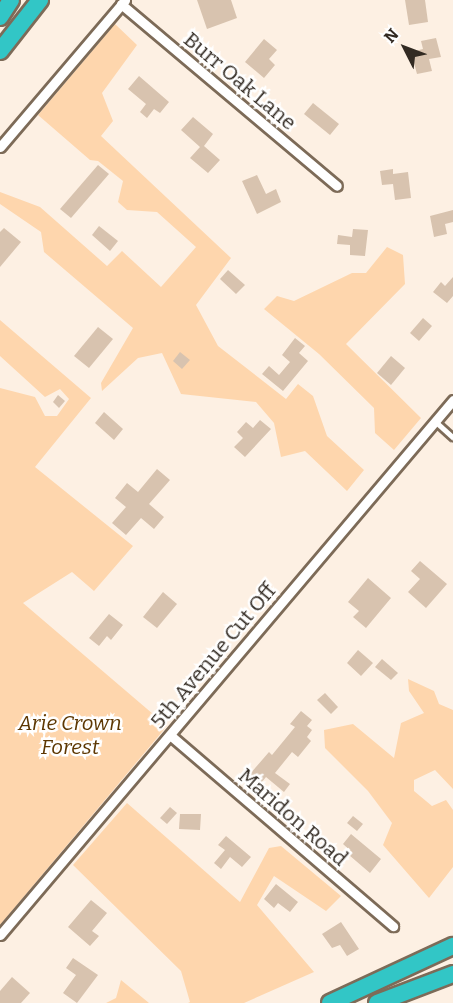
<!DOCTYPE html>
<html>
<head>
<meta charset="utf-8">
<style>
	body { margin:0 }
	#map { position:relative; width:453px; height:1003px; overflow:hidden; background:#fdf0e3; font-family:Bitter,serif }
	div>[style] { position:absolute }
	[style*='--x'] { left:calc(var(--x)*1px); top:calc(var(--y)*1px); width:calc(var(--w)*1px); rotate:calc(var(--a)*1deg) }
	.green>* { inset:0; background:#fed6ad }
	.building>* { inset:0; background:#d8c3af }
	.roads { filter:drop-shadow(2px 0 #7d6b58) drop-shadow(-2px 0 #7d6b58) drop-shadow(0 2px #7d6b58) drop-shadow(0 -2px #7d6b58) }
	.service>* { height:4.5px; margin:-2.25px; padding:0 2.25px; transform-origin:2.25px; border-radius:2.25px; background:#fff }
	.minor>* { height:9px; margin:-4.5px; padding:0 4.5px; transform-origin:4.5px; border-radius:4.5px; background:#fff }
	.motorway>* { height:16px; margin:-8px; padding:0 8px; transform-origin:8px; border-radius:8px; background:#32c6c6 }
	span { translate:-50% -50%; white-space:nowrap; text-align:center; line-height:1.15; -webkit-text-stroke:5px #fff; paint-order:stroke }
	.street-label { font-size:21px; color:#322a22 }
	.park-label { font-size:21px; color:#5d3702; font-style:italic }
	.north { position:absolute; left:375px; top:18px; width:60px; height:60px; -webkit-text-stroke:4px #fff; paint-order:stroke; rotate:312deg; font-size:16px; font-weight:700; line-height:24px; text-align:center; color:#322a22 }
	.north::after { content:''; display:block; margin:auto; width:21px; height:27px; background:#322a22; clip-path:polygon(50% 0,100% 100%,50% 72%,0 100%) }
</style>
</head>
<body>
<div id="map">
	<div class="green">
		<i style="clip-path:polygon(115px 24px,137px 45px,102px 93px,113px 121px,101px 136px,231px 258px,196px 305px,218px 346px,286px 399px,298px 384px,313px 396px,327px 436px,364px 470px,347px 491px,305px 451px,281px 457px,274px 423px,256px 402px,181px 394px,162px 353px,138px 358px,102px 391px,101px 383px,133px 328px,44px 252px,41px 232px,0 204px,0 192px,40px 207px,107px 266px,122px 251px,161px 287px,196px 247px,157px 212px,127px 210px,118px 202px,123px 181px,98px 161px,90px 160px,38px 115px)"></i>
		<i style="clip-path:polygon(387px 247px,403px 255px,405px 284px,346px 344px,421px 418px,394px 450px,375px 433px,374px 408px,319px 354px,264px 309px,277px 296px,294px 301px,352px 273px,366px 273px)"></i>
		<i style="clip-path:polygon(0 320px,91px 398px,35px 467px,133px 546px,94px 591px,72px 572px,23px 603px,167px 726px,0 925px,0 388px,35px 397px,45px 416px,57px 416px,69px 399px,60px 389px,45px 397px,0 356px)"></i>
		<i style="clip-path:polygon(408px 679px,434px 691px,439px 704px,453px 710px,453px 789px,435px 770px,414px 780px,414px 791px,432px 806px,446px 800px,453px 810px,453px 867px,429px 898px,383px 845px,392px 823px,368px 791px,325px 748px,324px 730px,353px 724px,394px 758px,401px 723px,424px 713px,409px 691px)"></i>
		<i style="clip-path:polygon(127px 803px,240px 902px,269px 848px,281px 846px,341px 896px,326px 911px,274px 876px,257px 905px,314px 972px,244px 1003px,188px 1003px,190px 1002px,181px 971px,73px 865px)"></i>
		<i style="clip-path:polygon(121px 980px,149px 1003px,106px 1003px,116px 998px)"></i>
	</div>
	<div class="building">
		<i style="clip-path:polygon(197px 0,231px 0,237px 18px,207px 29px)"></i>
		<i style="clip-path:polygon(405px 0,425px 0,428px 22px,409px 25px)"></i>
		<i style="clip-path:polygon(436px 38px,441px 57px,429px 59px,432px 71px,417px 74px,411px 52px,423px 49px,421px 41px)"></i>
		<i style="clip-path:polygon(264px 39px,277px 50px,269px 59px,275px 65px,264px 78px,245px 62px)"></i>
		<i style="clip-path:polygon(139px 76px,169px 102px,160px 113px,154px 109px,147px 118px,140px 112px,146px 104px,128px 89px)"></i>
		<i style="clip-path:polygon(313px 103px,339px 124px,330px 135px,304px 114px)"></i>
		<i style="clip-path:polygon(193px 117px,213px 134px,204px 146px,220px 160px,208px 173px,190px 158px,200px 147px,181px 130px)"></i>
		<i style="clip-path:polygon(98px 165px,109px 174px,71px 218px,60px 209px)"></i>
		<i style="clip-path:polygon(393px 169px,393px 174px,408px 172px,411px 198px,395px 200px,393px 184px,382px 185px,380px 171px)"></i>
		<i style="clip-path:polygon(257px 175px,266px 194px,276px 189px,281px 202px,257px 214px,242px 181px)"></i>
		<i style="clip-path:polygon(453px 210px,453px 222px,445px 224px,447px 234px,434px 237px,430px 216px)"></i>
		<i style="clip-path:polygon(99px 226px,118px 241px,110px 251px,92px 235px)"></i>
		<i style="clip-path:polygon(4px 228px,21px 242px,0 267px,0 232px)"></i>
		<i style="clip-path:polygon(353px 229px,368px 230px,365px 256px,350px 255px,350px 245px,337px 244px,338px 235px,352px 237px)"></i>
		<i style="clip-path:polygon(228px 270px,245px 285px,236px 294px,220px 279px)"></i>
		<i style="clip-path:polygon(453px 277px,453px 296px,447px 303px,433px 292px,441px 282px,445px 286px)"></i>
		<i style="clip-path:polygon(423px 318px,432px 326px,419px 341px,410px 333px)"></i>
		<i style="clip-path:polygon(98px 327px,113px 339px,89px 368px,74px 356px)"></i>
		<i style="clip-path:polygon(295px 338px,305px 346px,299px 353px,308px 361px,283px 391px,262px 374px,269px 366px,279px 375px,290px 362px,282px 355px)"></i>
		<i style="clip-path:polygon(180px 352px,190px 360px,182px 369px,173px 361px)"></i>
		<i style="clip-path:polygon(391px 356px,405px 368px,391px 385px,377px 373px)"></i>
		<i style="clip-path:polygon(58px 395px,65px 401px,59px 408px,53px 402px)"></i>
		<i style="clip-path:polygon(104px 412px,123px 429px,114px 440px,95px 423px)"></i>
		<i style="clip-path:polygon(260px 420px,271px 429px,245px 457px,234px 447px,243px 438px,237px 432px,246px 422px,253px 428px)"></i>
		<i style="clip-path:polygon(157px 469px,170px 480px,149px 504px,164px 517px,154px 529px,141px 518px,126px 535px,112px 523px,126px 507px,115px 498px,127px 483px,138px 492px)"></i>
		<i style="clip-path:polygon(420px 561px,447px 584px,426px 608px,408px 592px,420px 579px,411px 571px)"></i>
		<i style="clip-path:polygon(368px 578px,391px 598px,366px 628px,353px 617px,359px 611px,348px 602px)"></i>
		<i style="clip-path:polygon(163px 592px,177px 604px,157px 628px,143px 617px)"></i>
		<i style="clip-path:polygon(109px 614px,123px 625px,111px 640px,107px 636px,99px 646px,89px 638px)"></i>
		<i style="clip-path:polygon(358px 650px,373px 663px,361px 676px,347px 663px)"></i>
		<i style="clip-path:polygon(382px 659px,398px 673px,391px 680px,375px 667px)"></i>
		<i style="clip-path:polygon(325px 693px,338px 707px,331px 714px,317px 700px)"></i>
		<i style="clip-path:polygon(301px 711px,312px 720px,307px 726px,312px 730px,307px 737px,311px 741px,298px 757px,292px 752px,275px 773px,290px 784px,284px 792px,266px 777px,261px 783px,250px 774px,269px 752px,272px 755px,295px 727px,290px 724px)"></i>
		<i style="clip-path:polygon(170px 807px,177px 813px,167px 824px,160px 818px)"></i>
		<i style="clip-path:polygon(180px 814px,201px 814px,200px 830px,179px 829px)"></i>
		<i style="clip-path:polygon(353px 816px,363px 824px,357px 831px,347px 823px)"></i>
		<i style="clip-path:polygon(351px 834px,381px 859px,370px 873px,349px 855px,352px 852px,343px 844px)"></i>
		<i style="clip-path:polygon(226px 836px,251px 857px,242px 867px,230px 857px,221px 869px,214px 863px,225px 850px,218px 845px)"></i>
		<i style="clip-path:polygon(276px 884px,298px 902px,290px 912px,278px 903px,274px 908px,264px 899px)"></i>
		<i style="clip-path:polygon(91px 900px,107px 913px,92px 931px,99px 936px,90px 946px,68px 927px)"></i>
		<i style="clip-path:polygon(341px 922px,359px 949px,347px 956px,340px 945px,332px 948px,322px 934px)"></i>
		<i style="clip-path:polygon(73px 958px,98px 975px,77px 1003px,63px 993px,76px 975px,66px 968px)"></i>
		<i style="clip-path:polygon(12px 977px,30px 993px,21px 1003px,0 1003px,0 991px)"></i>
	</div>
	<div class="roads">
		<div class="service">
			<i style="--x:435;--y:421;--w:24;--a:42"></i>
		</div>
		<div class="minor">
			<i style="--x:121;--y:4;--w:282;--a:40.1"></i>
			<i style="--x:0;--y:147;--w:193;--a:-49.6"></i>
			<i style="--x:170;--y:735;--w:294;--a:40.6"></i>
			<i style="--x:0;--y:935;--w:701;--a:-49.74"></i>
		</div>
		<div class="motorway">
			<i style="--x:0;--y:17;--w:20;--a:-57"></i>
			<i style="--x:0;--y:51;--w:65;--a:-51.9"></i>
			<i style="--x:330;--y:1003;--w:136;--a:-24.9"></i>
			<i style="--x:377;--y:1003;--w:81;--a:-20.9"></i>
		</div>
	</div>
	<div class="street-label">
		<span style="left:240px;top:81px;rotate:40deg">Burr Oak Lane</span>
		<span style="left:213px;top:656px;rotate:-50deg">5th Avenue Cut Off</span>
		<span style="left:293px;top:817px;rotate:41deg">Maridon Road</span>
	</div>
	<div class="park-label">
		<span style="left:70px;top:735px">Arie Crown<br>Forest</span>
	</div>
	<div class="north">N</div>
</div>
</body>
</html>
